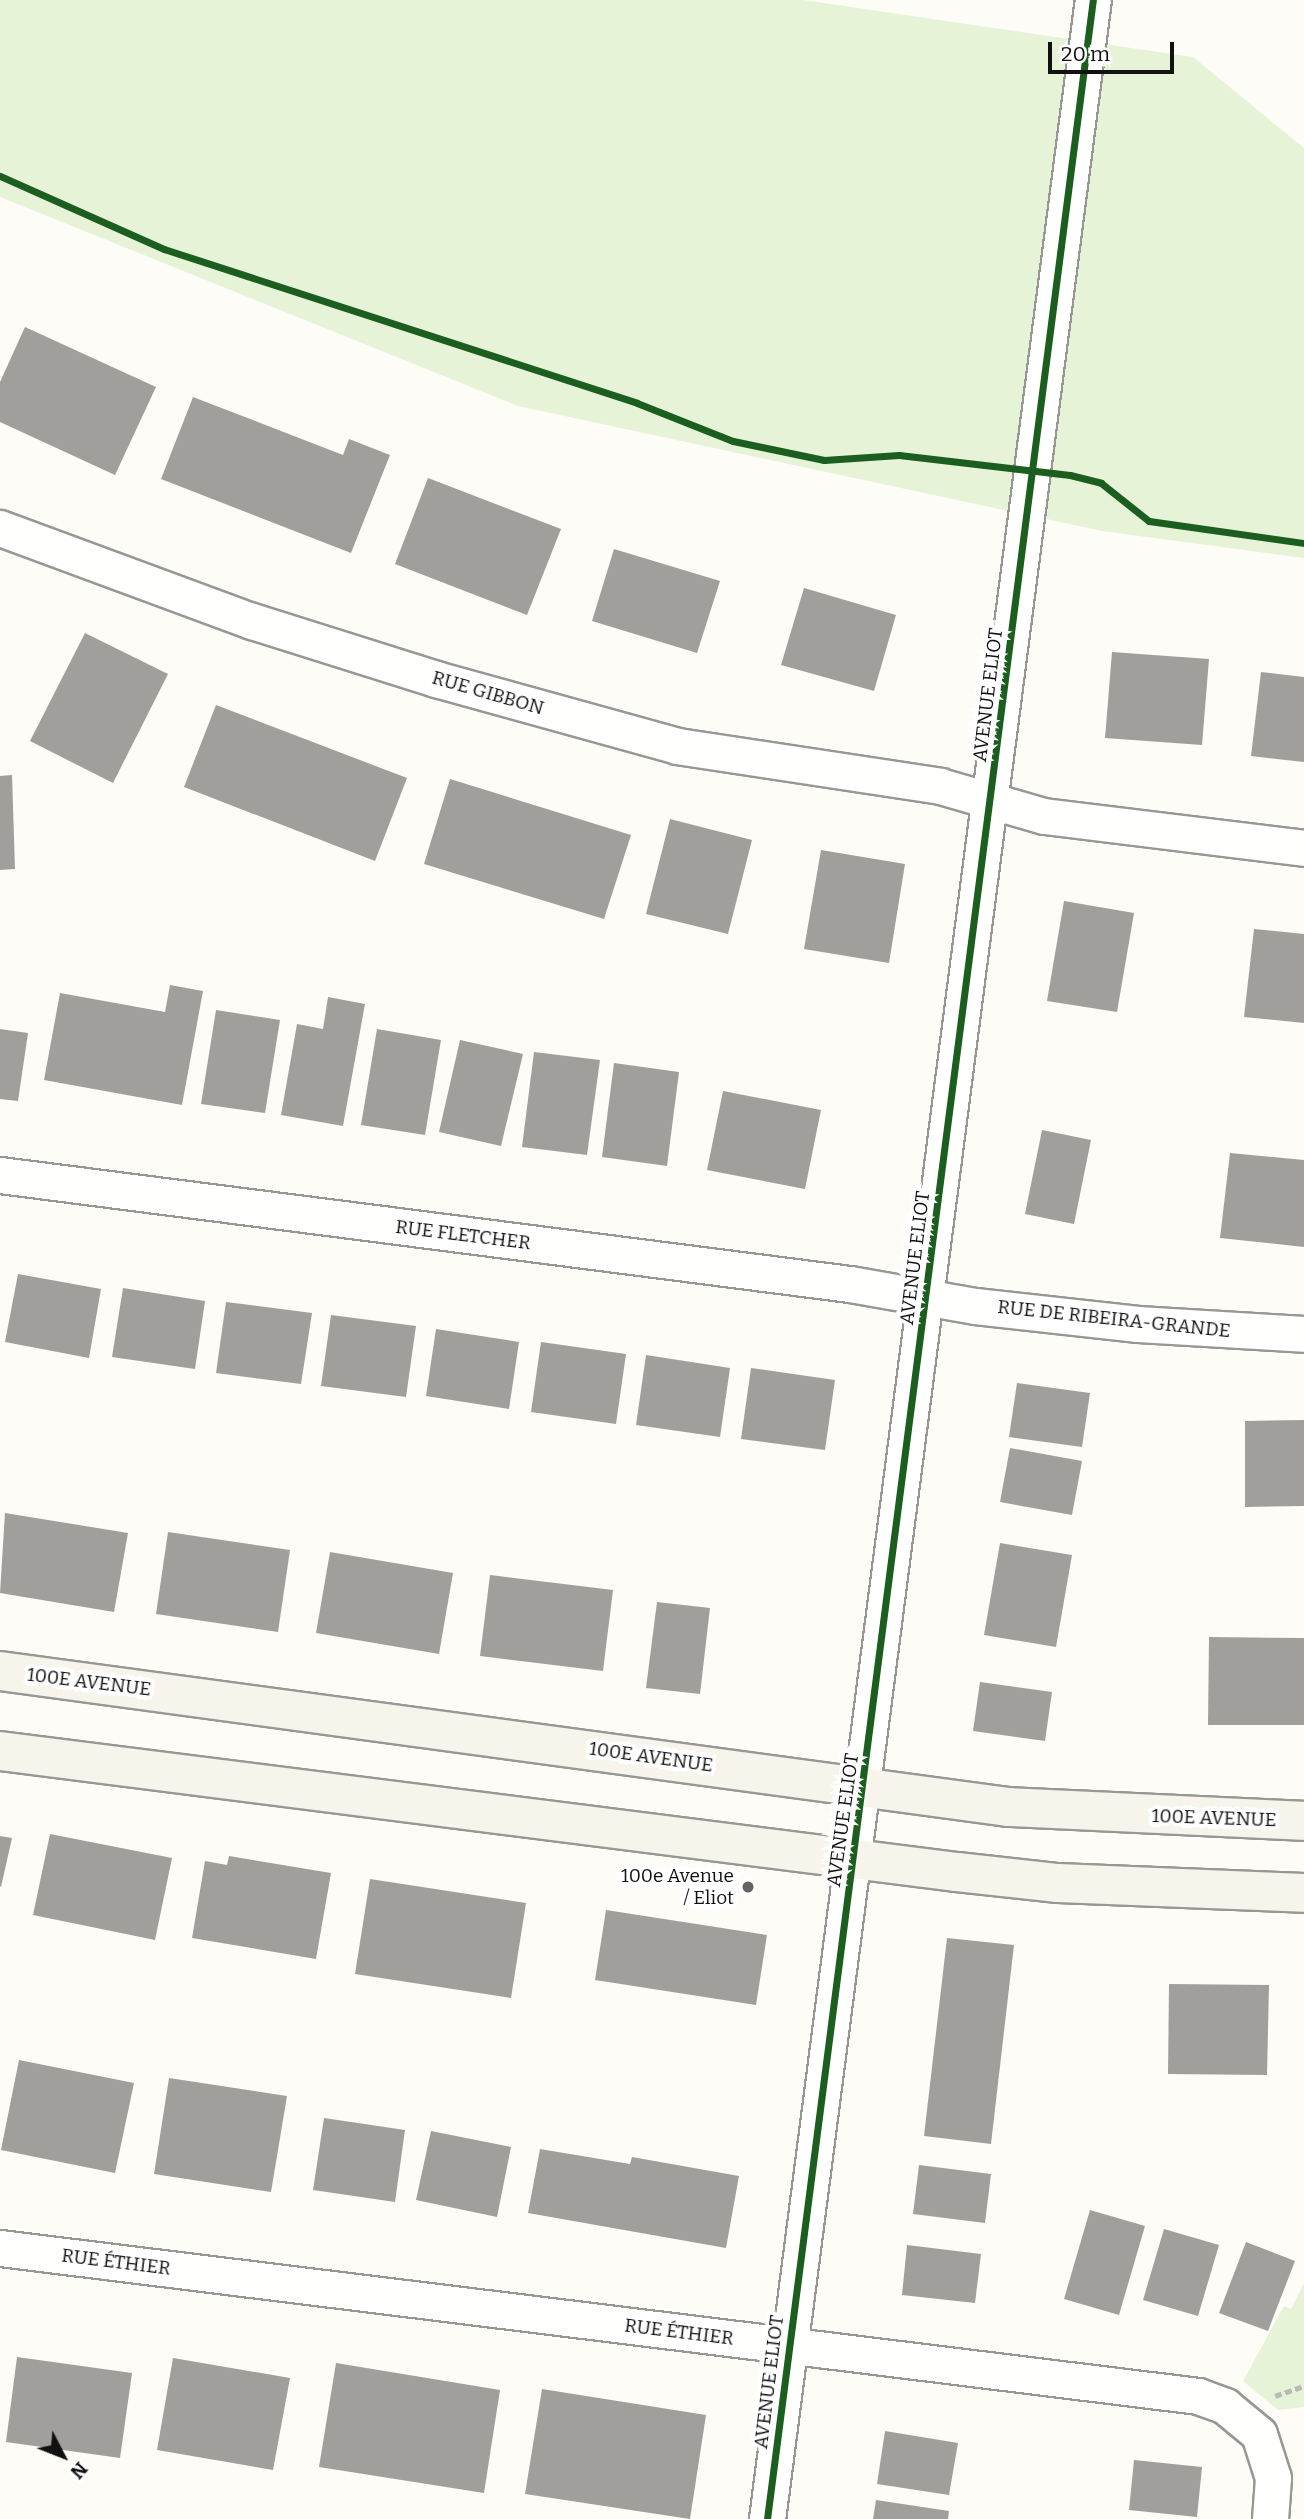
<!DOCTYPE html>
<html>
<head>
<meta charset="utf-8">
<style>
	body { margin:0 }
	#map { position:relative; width:1304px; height:2519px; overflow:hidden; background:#fdfcf7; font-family:Bitter,serif }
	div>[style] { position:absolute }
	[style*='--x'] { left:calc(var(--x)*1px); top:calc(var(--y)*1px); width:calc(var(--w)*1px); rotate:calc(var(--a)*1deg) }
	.green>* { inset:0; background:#e7f3d7 }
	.building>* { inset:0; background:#a19f9c }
	.path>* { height:4.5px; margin-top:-2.25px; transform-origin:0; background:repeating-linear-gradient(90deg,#b9b9b8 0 7px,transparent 0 10.5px) }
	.roads { filter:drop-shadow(2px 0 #979795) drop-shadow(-2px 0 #979795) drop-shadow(0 2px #979795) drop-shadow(0 -2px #979795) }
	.street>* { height:35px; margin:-17.5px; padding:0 17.5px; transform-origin:17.5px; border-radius:17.5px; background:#fffffe }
	.secondary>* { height:38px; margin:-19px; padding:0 19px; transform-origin:19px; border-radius:19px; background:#f6f4eb }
	.cycleway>* { height:7px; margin:-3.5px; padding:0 3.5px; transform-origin:3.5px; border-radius:3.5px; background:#1b5e20 }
	.dots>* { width:19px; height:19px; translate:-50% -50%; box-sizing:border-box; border:4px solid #fff; border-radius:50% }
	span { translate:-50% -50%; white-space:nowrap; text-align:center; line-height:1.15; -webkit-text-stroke:7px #fff; paint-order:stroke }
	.street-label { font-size:19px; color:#111 }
	.poi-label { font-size:19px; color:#111 }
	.right { translate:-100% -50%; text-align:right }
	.north { position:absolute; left:28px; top:2421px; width:70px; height:70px; -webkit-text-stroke:5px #fff; paint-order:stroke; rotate:132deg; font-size:19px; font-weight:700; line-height:28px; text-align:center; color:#111 }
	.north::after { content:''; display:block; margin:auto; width:24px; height:32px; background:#111; clip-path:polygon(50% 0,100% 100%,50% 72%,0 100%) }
	.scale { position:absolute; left:1048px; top:42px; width:126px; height:32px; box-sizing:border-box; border:4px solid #111; border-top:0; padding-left:9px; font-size:21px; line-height:24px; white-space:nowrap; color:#111; -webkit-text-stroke:5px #fff; paint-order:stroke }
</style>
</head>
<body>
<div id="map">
	<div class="green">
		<i style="clip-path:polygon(0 0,803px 0,1193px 57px,1304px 148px,1304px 558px,1102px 531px,518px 406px,0 197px)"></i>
		<i style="clip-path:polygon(1304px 2283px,1304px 2407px,1278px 2410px,1243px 2381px,1284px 2306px,1291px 2309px)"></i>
	</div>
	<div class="building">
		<i style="clip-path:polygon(25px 327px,156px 387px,115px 475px,0 422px,0 382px)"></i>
		<i style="clip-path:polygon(193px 397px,343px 455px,349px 439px,390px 455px,351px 553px,161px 479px)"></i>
		<i style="clip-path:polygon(428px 478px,561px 529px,527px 615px,395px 564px)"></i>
		<i style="clip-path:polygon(614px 549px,720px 581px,697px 653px,592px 621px)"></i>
		<i style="clip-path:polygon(804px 588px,896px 615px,874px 691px,781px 665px)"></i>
		<i style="clip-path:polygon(85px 633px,168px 674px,113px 783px,30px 741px)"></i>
		<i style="clip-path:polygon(1112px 652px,1209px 659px,1202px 745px,1105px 738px)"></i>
		<i style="clip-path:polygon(1261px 672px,1304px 677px,1304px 762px,1251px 756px)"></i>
		<i style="clip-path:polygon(216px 705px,407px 778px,375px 861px,184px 787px)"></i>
		<i style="clip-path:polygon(12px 775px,15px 869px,0 870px,0 776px)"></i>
		<i style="clip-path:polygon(450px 779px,631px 835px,604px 919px,424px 864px)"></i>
		<i style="clip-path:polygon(670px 819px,752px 840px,728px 934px,646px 914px)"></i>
		<i style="clip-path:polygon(821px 850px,905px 864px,889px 963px,804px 949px)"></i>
		<i style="clip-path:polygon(1064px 901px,1134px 913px,1117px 1012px,1047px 1001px)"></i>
		<i style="clip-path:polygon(1254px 929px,1304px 934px,1304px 1023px,1244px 1017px)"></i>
		<i style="clip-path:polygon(170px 985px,203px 991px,182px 1105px,44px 1080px,60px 993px,165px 1012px)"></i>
		<i style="clip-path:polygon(328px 997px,365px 1004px,343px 1126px,281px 1115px,297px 1024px,323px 1029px)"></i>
		<i style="clip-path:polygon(216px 1010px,280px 1020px,265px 1113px,201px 1104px)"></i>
		<i style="clip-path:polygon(0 1029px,28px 1033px,18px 1101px,0 1099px)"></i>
		<i style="clip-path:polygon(377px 1029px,441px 1040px,425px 1135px,361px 1125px)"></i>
		<i style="clip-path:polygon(460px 1040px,523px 1054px,501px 1146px,439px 1132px)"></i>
		<i style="clip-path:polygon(534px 1052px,600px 1060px,587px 1155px,522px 1147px)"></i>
		<i style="clip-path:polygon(614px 1063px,679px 1072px,667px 1166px,602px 1157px)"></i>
		<i style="clip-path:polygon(723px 1091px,821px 1110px,805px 1189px,707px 1170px)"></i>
		<i style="clip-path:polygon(1042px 1130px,1091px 1140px,1074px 1224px,1025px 1214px)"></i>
		<i style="clip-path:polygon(1230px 1153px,1304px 1160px,1304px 1247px,1220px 1238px)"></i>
		<i style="clip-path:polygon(18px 1274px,101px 1289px,89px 1358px,5px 1342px)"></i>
		<i style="clip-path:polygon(123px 1288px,205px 1301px,195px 1369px,112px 1357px)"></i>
		<i style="clip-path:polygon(226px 1302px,312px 1313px,301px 1384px,216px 1373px)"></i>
		<i style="clip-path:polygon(331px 1315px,416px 1326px,406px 1397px,321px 1386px)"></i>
		<i style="clip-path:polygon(436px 1329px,519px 1342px,509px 1409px,426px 1396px)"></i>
		<i style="clip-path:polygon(541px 1342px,626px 1354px,616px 1424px,531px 1412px)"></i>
		<i style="clip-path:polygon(646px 1355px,730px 1368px,720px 1437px,636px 1425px)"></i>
		<i style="clip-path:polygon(751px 1368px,835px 1380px,825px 1450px,741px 1439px)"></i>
		<i style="clip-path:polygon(1017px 1383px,1090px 1393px,1082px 1447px,1009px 1437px)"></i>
		<i style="clip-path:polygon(1304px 1420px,1304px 1506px,1245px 1507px,1245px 1421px)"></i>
		<i style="clip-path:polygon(1010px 1448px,1082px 1461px,1072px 1515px,1000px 1502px)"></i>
		<i style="clip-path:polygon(5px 1513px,128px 1533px,114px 1612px,0 1593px)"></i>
		<i style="clip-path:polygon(168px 1532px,290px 1550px,278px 1632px,156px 1614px)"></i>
		<i style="clip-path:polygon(1000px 1543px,1072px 1555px,1056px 1647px,984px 1635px)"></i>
		<i style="clip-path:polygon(330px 1552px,453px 1573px,439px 1654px,316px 1633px)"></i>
		<i style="clip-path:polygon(490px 1575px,613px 1590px,603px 1671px,480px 1656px)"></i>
		<i style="clip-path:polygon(657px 1602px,710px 1608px,700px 1694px,646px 1688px)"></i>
		<i style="clip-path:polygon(1209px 1637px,1304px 1638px,1304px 1725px,1208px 1725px)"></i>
		<i style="clip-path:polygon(980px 1682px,1052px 1692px,1045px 1741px,973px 1731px)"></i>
		<i style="clip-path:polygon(50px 1834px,172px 1858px,155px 1940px,33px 1915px)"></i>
		<i style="clip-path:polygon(0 1836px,12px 1838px,1px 1887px,0 1886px)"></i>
		<i style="clip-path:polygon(229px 1856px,331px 1873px,316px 1959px,192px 1938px,205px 1861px,227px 1865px)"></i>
		<i style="clip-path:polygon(370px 1879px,526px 1903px,511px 1998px,355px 1974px)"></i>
		<i style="clip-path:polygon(606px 1910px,767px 1935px,756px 2005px,595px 1980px)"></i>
		<i style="clip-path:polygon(947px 1938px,1014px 1945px,991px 2144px,924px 2136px)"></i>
		<i style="clip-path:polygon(1169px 1984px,1269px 1985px,1267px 2075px,1168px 2074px)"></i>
		<i style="clip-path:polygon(19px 2060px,134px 2083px,115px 2173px,1px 2150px)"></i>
		<i style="clip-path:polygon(169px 2078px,287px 2096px,271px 2192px,154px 2174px)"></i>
		<i style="clip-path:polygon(324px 2118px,405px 2130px,395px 2202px,313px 2190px)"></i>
		<i style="clip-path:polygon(431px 2131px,511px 2147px,497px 2217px,416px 2200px)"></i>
		<i style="clip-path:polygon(540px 2149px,630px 2164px,632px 2157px,739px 2176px,726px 2248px,528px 2213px)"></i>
		<i style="clip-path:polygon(919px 2165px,991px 2174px,985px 2223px,913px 2214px)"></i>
		<i style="clip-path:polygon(1090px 2210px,1145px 2226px,1119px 2315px,1064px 2299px)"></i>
		<i style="clip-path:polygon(1164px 2229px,1219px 2245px,1198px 2316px,1143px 2300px)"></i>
		<i style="clip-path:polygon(1246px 2242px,1295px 2261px,1268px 2331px,1219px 2313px)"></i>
		<i style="clip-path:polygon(907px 2245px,981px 2254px,975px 2303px,902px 2295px)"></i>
		<i style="clip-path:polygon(17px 2357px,132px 2373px,120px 2458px,6px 2442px)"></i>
		<i style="clip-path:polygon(173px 2358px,290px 2378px,273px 2470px,157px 2450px)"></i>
		<i style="clip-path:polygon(336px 2363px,500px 2390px,484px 2493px,319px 2467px)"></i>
		<i style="clip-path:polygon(542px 2389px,706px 2415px,690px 2519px,525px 2494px)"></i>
		<i style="clip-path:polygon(885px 2431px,958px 2443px,949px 2495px,877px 2484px)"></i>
		<i style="clip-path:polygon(1134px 2460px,1202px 2467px,1197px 2517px,1129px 2510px)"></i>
		<i style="clip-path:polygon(876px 2500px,949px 2511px,948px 2519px,873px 2519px)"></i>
	</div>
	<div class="path">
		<i style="--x:1275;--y:2396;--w:31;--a:-19"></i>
	</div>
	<div class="roads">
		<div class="street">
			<i style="--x:0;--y:528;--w:269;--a:20.3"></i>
			<i style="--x:252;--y:621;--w:193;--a:17.5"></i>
			<i style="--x:436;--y:679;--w:250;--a:15.5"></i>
			<i style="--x:677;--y:746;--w:266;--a:8.6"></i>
			<i style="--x:940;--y:786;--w:108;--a:16.1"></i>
			<i style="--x:1044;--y:816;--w:262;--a:7"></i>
			<i style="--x:0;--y:1175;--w:857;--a:7.31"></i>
			<i style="--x:850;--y:1284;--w:127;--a:10"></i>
			<i style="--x:975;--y:1306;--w:164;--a:6.3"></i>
			<i style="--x:1138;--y:1324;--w:166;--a:3.4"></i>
			<i style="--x:0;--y:2248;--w:1207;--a:7.04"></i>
			<i style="--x:1198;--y:2396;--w:29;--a:20"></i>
			<i style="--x:1225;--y:2406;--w:44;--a:39.5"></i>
			<i style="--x:1259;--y:2434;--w:46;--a:72.3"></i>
			<i style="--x:1273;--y:2478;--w:41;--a:94.2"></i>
			<i style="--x:767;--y:2519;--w:2540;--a:-82.63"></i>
		</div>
		<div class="secondary">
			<i style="--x:0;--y:1671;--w:1018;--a:7.68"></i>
			<i style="--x:1009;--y:1807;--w:295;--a:2.7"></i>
			<i style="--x:0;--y:1751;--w:965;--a:7.21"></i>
			<i style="--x:957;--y:1872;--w:102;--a:6.2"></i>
			<i style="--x:1058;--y:1883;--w:246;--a:2.3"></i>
		</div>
	</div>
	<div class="cycleway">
		<i style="--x:0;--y:176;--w:180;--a:24"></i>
		<i style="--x:164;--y:249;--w:497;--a:18"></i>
		<i style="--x:637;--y:403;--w:103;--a:21.6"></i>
		<i style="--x:733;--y:441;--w:93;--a:11.8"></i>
		<i style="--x:824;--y:460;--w:75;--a:-3.8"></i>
		<i style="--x:899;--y:455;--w:172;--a:6.7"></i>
		<i style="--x:1070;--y:475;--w:32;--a:14"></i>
		<i style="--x:1101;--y:483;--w:61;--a:38.4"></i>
		<i style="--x:1149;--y:521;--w:157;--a:8.1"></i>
		<i style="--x:767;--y:2519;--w:2540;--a:-82.63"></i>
	</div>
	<div class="dots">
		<i style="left:748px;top:1887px;background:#646362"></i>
	</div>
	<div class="street-label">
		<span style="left:488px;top:693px;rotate:16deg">RUE GIBBON</span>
		<span style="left:988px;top:695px;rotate:-83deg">AVENUE ELIOT</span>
		<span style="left:463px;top:1235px;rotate:7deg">RUE FLETCHER</span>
		<span style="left:915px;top:1258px;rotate:-83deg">AVENUE ELIOT</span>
		<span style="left:1114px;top:1319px;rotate:6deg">RUE DE RIBEIRA-GRANDE</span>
		<span style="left:89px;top:1682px;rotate:7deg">100E AVENUE</span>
		<span style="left:651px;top:1757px;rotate:8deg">100E AVENUE</span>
		<span style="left:1214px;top:1818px;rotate:2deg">100E AVENUE</span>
		<span style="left:843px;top:1820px;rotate:-82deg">AVENUE ELIOT</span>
		<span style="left:116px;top:2262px;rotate:7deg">RUE ÉTHIER</span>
		<span style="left:679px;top:2332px;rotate:7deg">RUE ÉTHIER</span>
		<span style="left:769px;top:2382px;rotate:-83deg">AVENUE ELIOT</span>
	</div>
	<div class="poi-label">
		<span class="right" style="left:734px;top:1887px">100e Avenue<br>/ Eliot</span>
	</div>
	<div class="north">N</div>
	<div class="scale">20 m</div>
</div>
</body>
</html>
